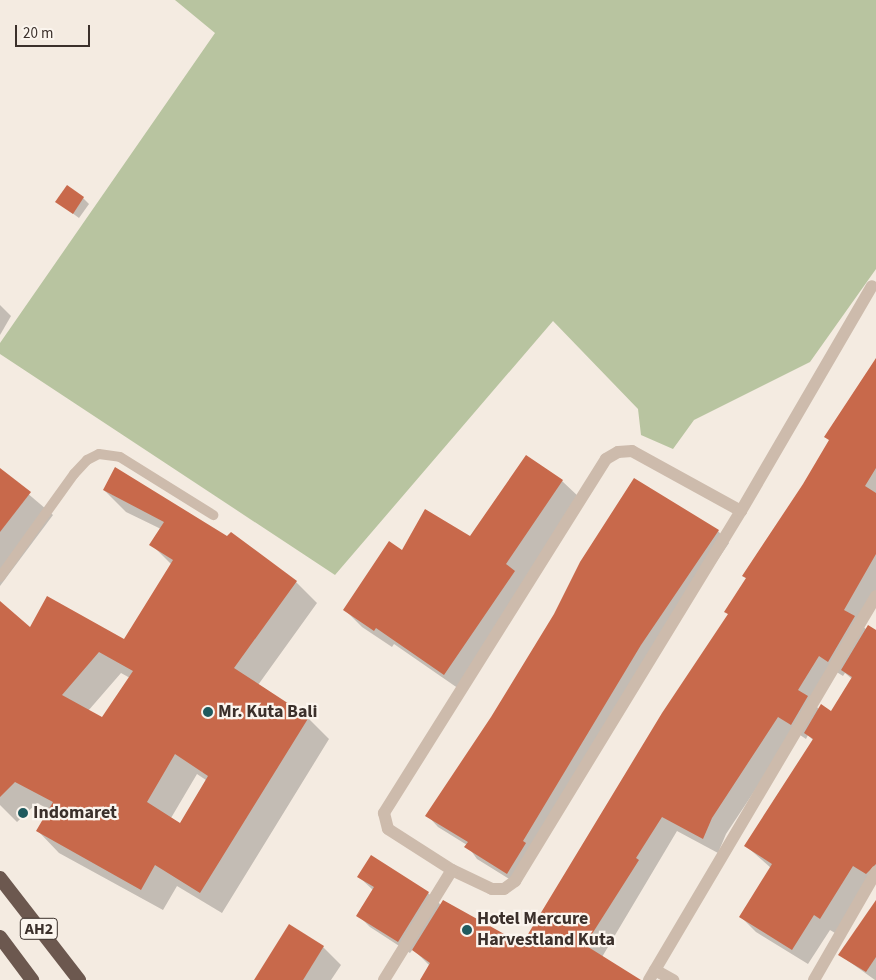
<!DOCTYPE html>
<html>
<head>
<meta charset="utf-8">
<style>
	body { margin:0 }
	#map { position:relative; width:876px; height:980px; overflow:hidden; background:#f4ebe1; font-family:"Source Sans 3",sans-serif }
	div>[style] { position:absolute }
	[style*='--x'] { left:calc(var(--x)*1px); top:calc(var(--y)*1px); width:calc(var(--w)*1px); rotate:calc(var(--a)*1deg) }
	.green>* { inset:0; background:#b8c4a0 }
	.shadow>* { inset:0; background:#0003 }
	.building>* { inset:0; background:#c8694b }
	.service>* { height:10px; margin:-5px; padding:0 5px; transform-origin:5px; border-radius:5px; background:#cdbbac }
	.minor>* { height:12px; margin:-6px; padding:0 6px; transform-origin:6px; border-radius:6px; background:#cdbbac }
	.trunk>* { height:14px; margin:-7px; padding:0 7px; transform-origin:7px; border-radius:7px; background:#6c584f }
	.dots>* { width:14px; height:14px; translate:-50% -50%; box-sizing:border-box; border:2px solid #fbf5ee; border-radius:50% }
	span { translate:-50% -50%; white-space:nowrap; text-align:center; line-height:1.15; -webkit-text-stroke:4.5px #fbf5ee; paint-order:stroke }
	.shield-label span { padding:1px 4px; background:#fbf5ee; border:1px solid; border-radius:4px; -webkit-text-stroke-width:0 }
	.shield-label { font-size:16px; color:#3b302b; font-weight:700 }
	.poi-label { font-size:18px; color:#3b302b; font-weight:700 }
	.left { translate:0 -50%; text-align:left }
	.scale { position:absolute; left:15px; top:25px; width:75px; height:22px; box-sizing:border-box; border:2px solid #3b302b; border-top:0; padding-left:6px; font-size:15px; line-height:18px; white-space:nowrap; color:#3b302b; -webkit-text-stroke:4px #fbf5ee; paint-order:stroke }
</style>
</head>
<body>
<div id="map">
	<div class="green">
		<i style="clip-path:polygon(175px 0,876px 0,876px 269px,810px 362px,694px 420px,673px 449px,641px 435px,638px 409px,553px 321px,335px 575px,0 354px,0 343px,215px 33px)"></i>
	</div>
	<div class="shadow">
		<i style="clip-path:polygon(83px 198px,89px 204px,79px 218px,57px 202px)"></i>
		<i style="clip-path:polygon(0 305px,11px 316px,0 335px)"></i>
		<i style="clip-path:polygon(evenodd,876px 360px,876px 596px,860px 624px,867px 630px,876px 631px,876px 873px,835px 933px,830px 930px,808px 964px,756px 932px,741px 917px,771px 868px,746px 846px,814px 741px,808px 735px,806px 739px,794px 731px,726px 834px,718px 853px,677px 831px,602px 957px,635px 980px,422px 980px,429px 965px,413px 949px,410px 953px,370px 927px,358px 915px,373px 890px,359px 877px,428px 893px,441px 905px,522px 946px,729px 615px,726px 612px,747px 579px,743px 576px,804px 485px,876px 360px,835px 671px,843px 676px,845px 673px,852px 679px,832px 712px,820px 710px,814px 704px,835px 671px)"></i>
		<i style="clip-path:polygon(0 470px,53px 515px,0 586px)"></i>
		<i style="clip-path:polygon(562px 481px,580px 498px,462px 691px,394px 644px,392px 647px,362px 627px,345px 610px,403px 551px,471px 537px)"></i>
		<i style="clip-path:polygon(evenodd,104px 490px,296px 582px,317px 603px,258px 685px,308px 718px,329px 739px,222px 913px,177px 886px,163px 910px,59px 853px,38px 831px,50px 810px,37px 803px,17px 822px,0 805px,0 602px,30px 629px,124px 641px,172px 565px,151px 544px,161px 529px,126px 512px,104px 490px,121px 673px,130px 678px,102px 719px,88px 711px,121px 673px,104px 490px,197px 774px,206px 780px,181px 824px,171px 818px,197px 774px)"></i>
		<i style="clip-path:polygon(718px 531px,729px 543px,652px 657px,519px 885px,477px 859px,467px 845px,438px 827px,427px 815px)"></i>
		<i style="clip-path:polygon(876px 902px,876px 980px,875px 980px,840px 955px)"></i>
		<i style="clip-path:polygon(323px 947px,341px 965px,331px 980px,255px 980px)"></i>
	</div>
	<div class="building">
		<i style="clip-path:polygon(67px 185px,84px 197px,73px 214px,55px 202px)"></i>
		<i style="clip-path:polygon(876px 358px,876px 468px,865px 486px,876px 493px,876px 554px,844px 610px,855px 616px,828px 662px,819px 656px,798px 690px,808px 696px,791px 725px,778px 717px,712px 818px,703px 839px,662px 817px,636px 858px,639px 860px,585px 945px,641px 980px,420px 980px,430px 963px,412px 950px,443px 900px,522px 944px,662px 713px,728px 614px,724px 612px,746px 578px,742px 576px,803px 484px,829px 440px,824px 437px)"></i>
		<i style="clip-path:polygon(526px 455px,563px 480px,506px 564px,515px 571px,444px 675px,376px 628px,374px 631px,343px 610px,389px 541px,402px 550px,425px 509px,470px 536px)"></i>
		<i style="clip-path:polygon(evenodd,115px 467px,227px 536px,231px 532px,297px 581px,234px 668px,309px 717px,200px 893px,155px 865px,141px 890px,36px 831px,53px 802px,15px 782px,0 797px,0 601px,30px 627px,47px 596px,124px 639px,173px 560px,149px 545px,164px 522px,103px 490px,115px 467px,99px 652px,133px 671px,102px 717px,62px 695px,99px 652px,115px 467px,175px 754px,208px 776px,180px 823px,147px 802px,175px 754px)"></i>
		<i style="clip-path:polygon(0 468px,31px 492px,0 532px)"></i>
		<i style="clip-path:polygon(634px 478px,719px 530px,641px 645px,523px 841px,526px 843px,507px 874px,464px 847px,468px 842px,425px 816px,491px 717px,554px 614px,580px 562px)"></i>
		<i style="clip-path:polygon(868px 625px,876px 630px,876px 864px,866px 874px,853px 866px,820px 919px,814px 915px,792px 950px,739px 917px,772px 864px,744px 846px,813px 739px,804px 733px,821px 704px,831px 711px,852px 677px,841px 670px)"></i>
		<i style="clip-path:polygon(371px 855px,429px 892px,398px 942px,356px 916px,374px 887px,357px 877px)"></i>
		<i style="clip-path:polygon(876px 900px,876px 957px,866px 972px,838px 955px)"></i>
		<i style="clip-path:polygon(289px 924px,324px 946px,303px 980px,254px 980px)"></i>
	</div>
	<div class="service">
		<i style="--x:0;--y:577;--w:127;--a:-54.3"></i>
		<i style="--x:74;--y:474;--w:19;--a:-47"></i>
		<i style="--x:87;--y:460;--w:13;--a:-27"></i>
		<i style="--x:99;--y:454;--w:21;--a:8"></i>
		<i style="--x:120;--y:457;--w:110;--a:31.9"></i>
	</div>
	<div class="minor">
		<i style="--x:741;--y:511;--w:124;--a:-151.2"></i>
		<i style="--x:632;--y:451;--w:14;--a:176"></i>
		<i style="--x:618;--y:452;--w:14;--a:150"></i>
		<i style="--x:606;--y:459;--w:418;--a:122.1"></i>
		<i style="--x:384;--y:813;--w:16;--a:76"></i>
		<i style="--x:388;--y:829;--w:76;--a:32.6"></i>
		<i style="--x:452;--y:870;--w:44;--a:25.4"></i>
		<i style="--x:492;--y:889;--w:12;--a:0"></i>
		<i style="--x:504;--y:889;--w:14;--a:-36"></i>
		<i style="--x:515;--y:881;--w:434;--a:-58.6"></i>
		<i style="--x:741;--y:511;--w:260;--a:-59.8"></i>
		<i style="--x:655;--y:970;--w:21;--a:29"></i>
		<i style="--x:384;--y:980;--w:129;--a:-58.3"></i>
		<i style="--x:649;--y:980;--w:446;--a:-59.4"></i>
		<i style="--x:814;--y:980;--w:125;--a:-60.1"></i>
	</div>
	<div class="trunk">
		<i style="--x:0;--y:878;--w:129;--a:52.2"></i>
		<i style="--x:0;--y:937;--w:54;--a:53.3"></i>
	</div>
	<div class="dots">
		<i style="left:208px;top:712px;background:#1f5a5e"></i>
		<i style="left:23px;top:813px;background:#1f5a5e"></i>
		<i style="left:467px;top:930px;background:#1f5a5e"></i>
	</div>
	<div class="shield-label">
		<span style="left:39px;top:929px">AH2</span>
	</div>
	<div class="poi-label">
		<span class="left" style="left:218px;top:712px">Mr. Kuta Bali</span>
		<span class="left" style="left:33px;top:813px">Indomaret</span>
		<span class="left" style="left:477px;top:930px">Hotel Mercure<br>Harvestland Kuta</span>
	</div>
	<div class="scale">20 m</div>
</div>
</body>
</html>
